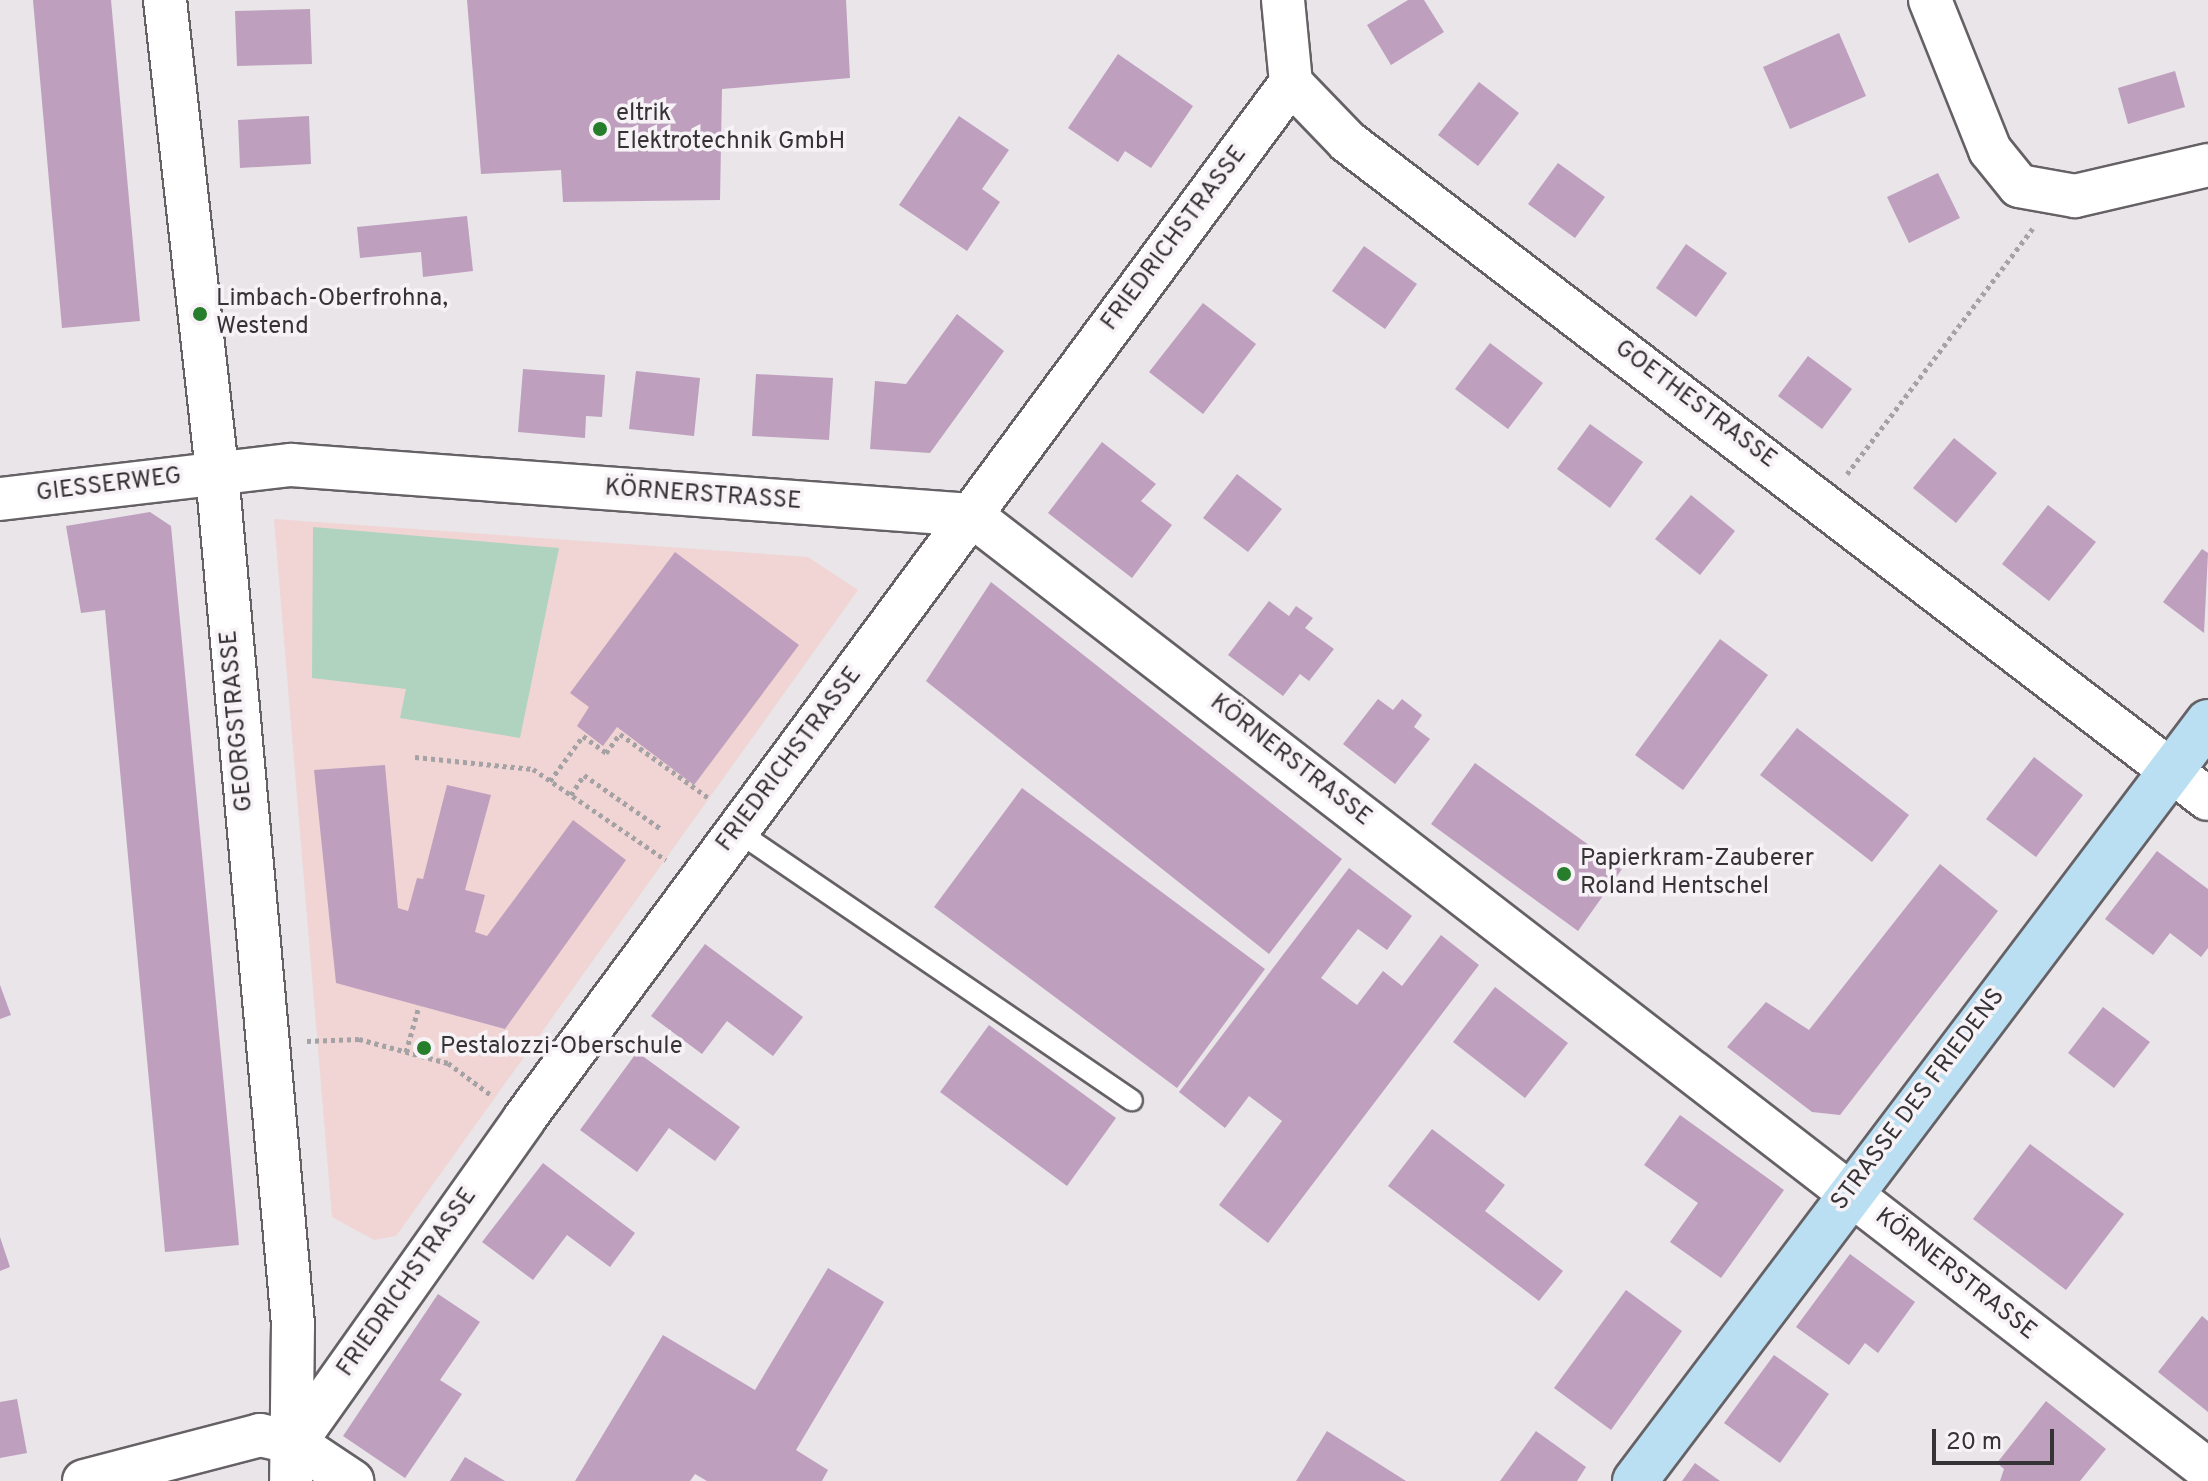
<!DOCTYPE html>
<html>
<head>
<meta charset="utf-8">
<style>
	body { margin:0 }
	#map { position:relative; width:2208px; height:1481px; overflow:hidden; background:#e9e5e9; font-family:Overpass,sans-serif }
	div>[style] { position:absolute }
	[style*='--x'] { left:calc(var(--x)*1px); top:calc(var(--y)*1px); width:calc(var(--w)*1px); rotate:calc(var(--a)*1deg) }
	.education>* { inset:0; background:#f0d5d4 }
	.green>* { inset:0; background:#afd3bf }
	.building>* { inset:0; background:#bea0be }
	.path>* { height:5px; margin-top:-2.5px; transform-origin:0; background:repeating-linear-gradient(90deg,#a5a2a5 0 4px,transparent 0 8px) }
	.roads { filter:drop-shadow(2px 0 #656165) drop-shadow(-2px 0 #656165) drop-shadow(0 2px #656165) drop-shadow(0 -2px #656165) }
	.service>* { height:20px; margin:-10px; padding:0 10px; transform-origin:10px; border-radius:10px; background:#fff }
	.minor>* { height:42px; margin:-21px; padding:0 21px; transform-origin:21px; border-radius:21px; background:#fff }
	.secondary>* { height:44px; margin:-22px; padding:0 22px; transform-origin:22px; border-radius:22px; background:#badff2 }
	.dots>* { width:22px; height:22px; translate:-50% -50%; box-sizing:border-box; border:4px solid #f6f2f6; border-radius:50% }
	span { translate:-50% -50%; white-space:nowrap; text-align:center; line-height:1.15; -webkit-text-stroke:7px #f6f2f6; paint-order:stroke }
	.poi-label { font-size:24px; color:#353335 }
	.left { translate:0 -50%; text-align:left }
	.street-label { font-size:24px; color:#353335 }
	.scale { position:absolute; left:1932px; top:1429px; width:122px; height:36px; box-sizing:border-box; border:4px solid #353335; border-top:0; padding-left:10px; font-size:24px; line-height:28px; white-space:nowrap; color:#353335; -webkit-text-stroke:6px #f6f2f6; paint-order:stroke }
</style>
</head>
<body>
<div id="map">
	<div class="education">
		<i style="clip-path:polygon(274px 519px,808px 557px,858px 590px,396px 1236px,374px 1240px,332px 1217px)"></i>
	</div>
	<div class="green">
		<i style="clip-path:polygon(313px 527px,559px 548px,520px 738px,400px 718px,406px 689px,312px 678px)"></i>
	</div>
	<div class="building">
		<i style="clip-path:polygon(33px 0,111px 0,140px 321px,62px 328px)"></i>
		<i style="clip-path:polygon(467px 0,846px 0,850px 78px,722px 89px,720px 200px,563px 202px,561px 170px,481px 174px)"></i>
		<i style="clip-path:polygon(1408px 0,1424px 0,1444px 32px,1391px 65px,1367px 25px)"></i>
		<i style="clip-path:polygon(310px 9px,312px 64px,237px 66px,235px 11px)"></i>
		<i style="clip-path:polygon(1839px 33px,1866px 96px,1790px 129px,1763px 67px)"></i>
		<i style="clip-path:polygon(1118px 54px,1193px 106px,1151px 168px,1125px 151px,1118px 162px,1068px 128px)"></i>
		<i style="clip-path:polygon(2175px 71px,2185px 107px,2128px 124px,2118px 88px)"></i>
		<i style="clip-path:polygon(1479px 82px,1519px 113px,1478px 166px,1438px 135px)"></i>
		<i style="clip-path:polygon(309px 116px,311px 164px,240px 168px,238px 120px)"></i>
		<i style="clip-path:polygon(959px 116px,1009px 150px,982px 189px,1000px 202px,967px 251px,899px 205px)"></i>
		<i style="clip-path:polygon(1558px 163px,1605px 197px,1575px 238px,1528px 204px)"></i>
		<i style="clip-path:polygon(1938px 173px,1960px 218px,1909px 243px,1887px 197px)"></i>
		<i style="clip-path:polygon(467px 216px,473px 271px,423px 277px,421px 252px,360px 258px,357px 227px)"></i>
		<i style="clip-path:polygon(1686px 244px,1727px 273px,1696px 317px,1656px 288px)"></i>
		<i style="clip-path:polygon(1364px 246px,1417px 284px,1385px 329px,1332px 291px)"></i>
		<i style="clip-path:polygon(1203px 303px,1256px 344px,1203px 414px,1149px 372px)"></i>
		<i style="clip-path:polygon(957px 314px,1004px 351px,930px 453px,870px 449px,875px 381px,906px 384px)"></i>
		<i style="clip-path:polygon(1490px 343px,1543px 383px,1508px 429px,1455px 389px)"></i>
		<i style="clip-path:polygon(1808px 356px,1852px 389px,1822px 429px,1778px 396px)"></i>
		<i style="clip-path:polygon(523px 369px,605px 375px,602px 417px,586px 416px,585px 438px,518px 432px)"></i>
		<i style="clip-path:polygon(636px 371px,700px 378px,694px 436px,629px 429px)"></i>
		<i style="clip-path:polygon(756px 374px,833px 378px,829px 440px,752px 436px)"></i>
		<i style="clip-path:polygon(1590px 424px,1643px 462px,1610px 508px,1557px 469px)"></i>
		<i style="clip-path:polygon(1954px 438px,1997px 473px,1956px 523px,1913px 488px)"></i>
		<i style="clip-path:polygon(1102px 442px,1156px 484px,1141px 501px,1172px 525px,1132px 578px,1048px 513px)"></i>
		<i style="clip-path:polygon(1237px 474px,1282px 509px,1248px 552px,1203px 518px)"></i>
		<i style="clip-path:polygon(1691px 495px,1735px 531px,1700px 575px,1655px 539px)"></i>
		<i style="clip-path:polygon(2048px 505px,2096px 542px,2049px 601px,2002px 564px)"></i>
		<i style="clip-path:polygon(150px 512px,171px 526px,239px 1245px,165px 1252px,105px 610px,81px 613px,66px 526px)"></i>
		<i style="clip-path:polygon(2202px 549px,2208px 553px,2204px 633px,2163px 602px)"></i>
		<i style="clip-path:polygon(675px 552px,799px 645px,694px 785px,617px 727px,603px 746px,577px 726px,589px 707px,570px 693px)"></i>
		<i style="clip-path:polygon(991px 582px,1342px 859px,1269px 954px,926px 681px)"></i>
		<i style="clip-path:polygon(1269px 601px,1289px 616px,1296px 606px,1313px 618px,1305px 628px,1334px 649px,1309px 681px,1300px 674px,1283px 696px,1228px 655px)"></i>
		<i style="clip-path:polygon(1720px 639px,1768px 675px,1683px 790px,1635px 755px)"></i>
		<i style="clip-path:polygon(1378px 699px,1393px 710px,1402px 699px,1422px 715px,1414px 727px,1430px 739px,1395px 784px,1343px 744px)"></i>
		<i style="clip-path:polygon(1797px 728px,1909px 815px,1872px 862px,1760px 775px)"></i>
		<i style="clip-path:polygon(2034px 757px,2083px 795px,2036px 857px,1986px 819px)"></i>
		<i style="clip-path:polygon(1475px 763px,1622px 869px,1578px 931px,1431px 824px)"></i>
		<i style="clip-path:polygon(385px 765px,398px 908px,408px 911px,417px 878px,423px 879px,447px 785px,491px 795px,465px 890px,485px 895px,475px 932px,487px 936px,573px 820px,626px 860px,505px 1029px,336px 983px,314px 770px)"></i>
		<i style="clip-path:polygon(1022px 788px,1265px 969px,1177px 1088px,934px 907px)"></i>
		<i style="clip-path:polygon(2157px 851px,2208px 889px,2208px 948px,2201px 957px,2170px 933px,2153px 955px,2105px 919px)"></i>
		<i style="clip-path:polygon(1940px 864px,1998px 911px,1840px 1115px,1812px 1112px,1727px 1047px,1766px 1002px,1809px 1030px)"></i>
		<i style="clip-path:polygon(1349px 868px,1412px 916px,1387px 950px,1358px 929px,1321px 978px,1357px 1005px,1383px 971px,1402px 986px,1441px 935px,1479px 965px,1268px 1243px,1219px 1205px,1282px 1121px,1249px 1096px,1225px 1128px,1179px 1092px)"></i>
		<i style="clip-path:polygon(705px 944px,803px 1017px,773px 1056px,727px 1021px,702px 1054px,651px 1016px)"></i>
		<i style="clip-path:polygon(0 985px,11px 1015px,0 1019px)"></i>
		<i style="clip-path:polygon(1495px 987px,1568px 1043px,1525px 1098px,1453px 1042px)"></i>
		<i style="clip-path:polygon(2103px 1007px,2150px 1042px,2114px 1088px,2068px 1053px)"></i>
		<i style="clip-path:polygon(989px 1025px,1116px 1118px,1067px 1186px,940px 1092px)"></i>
		<i style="clip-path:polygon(637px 1052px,740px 1127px,715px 1161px,669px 1128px,637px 1172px,580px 1130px)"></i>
		<i style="clip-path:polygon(1680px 1115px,1784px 1190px,1721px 1278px,1670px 1242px,1698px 1203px,1644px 1165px)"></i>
		<i style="clip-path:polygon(1432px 1129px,1505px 1185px,1485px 1211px,1563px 1271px,1539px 1301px,1388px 1186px)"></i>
		<i style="clip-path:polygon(2030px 1144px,2124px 1214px,2066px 1290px,1973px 1219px)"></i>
		<i style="clip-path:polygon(543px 1163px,635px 1233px,610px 1267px,567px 1235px,533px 1280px,482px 1242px)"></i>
		<i style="clip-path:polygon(0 1237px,10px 1267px,0 1271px)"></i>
		<i style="clip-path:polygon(1850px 1254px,1915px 1302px,1878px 1353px,1865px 1343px,1849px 1365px,1796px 1327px)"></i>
		<i style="clip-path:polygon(828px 1268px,884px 1302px,796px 1450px,828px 1470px,822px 1481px,707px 1481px,695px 1474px,690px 1481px,575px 1481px,663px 1335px,755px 1390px)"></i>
		<i style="clip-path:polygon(1626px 1290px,1682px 1331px,1611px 1430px,1554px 1388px)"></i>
		<i style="clip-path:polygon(438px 1294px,480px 1322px,440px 1380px,462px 1394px,405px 1478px,343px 1436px)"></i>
		<i style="clip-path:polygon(2202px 1316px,2208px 1321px,2208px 1412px,2158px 1372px)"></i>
		<i style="clip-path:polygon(1774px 1355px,1829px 1394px,1780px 1463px,1724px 1423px)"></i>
		<i style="clip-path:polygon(17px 1399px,27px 1453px,0 1458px,0 1402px)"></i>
		<i style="clip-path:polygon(2046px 1401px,2106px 1449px,2080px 1481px,2000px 1481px,2004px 1469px,1997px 1463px)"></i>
		<i style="clip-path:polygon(1327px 1431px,1406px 1481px,1296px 1481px)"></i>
		<i style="clip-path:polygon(1536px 1431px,1586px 1467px,1577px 1481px,1500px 1481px)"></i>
		<i style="clip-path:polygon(465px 1457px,505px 1481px,450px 1481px)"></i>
		<i style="clip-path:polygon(1695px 1463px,1720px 1481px,1682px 1481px)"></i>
	</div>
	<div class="path">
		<i style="--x:1847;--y:474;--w:308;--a:-52.9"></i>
		<i style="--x:415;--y:757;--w:119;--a:5.8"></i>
		<i style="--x:533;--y:769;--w:161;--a:34.4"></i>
		<i style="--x:550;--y:781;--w:56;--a:-53.7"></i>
		<i style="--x:583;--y:736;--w:29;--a:36"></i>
		<i style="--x:606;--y:753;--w:24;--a:-54"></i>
		<i style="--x:620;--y:734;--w:111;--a:35.8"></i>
		<i style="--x:571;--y:795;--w:24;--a:-57"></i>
		<i style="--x:584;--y:775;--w:94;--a:35"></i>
		<i style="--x:307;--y:1041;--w:52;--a:-2.2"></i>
		<i style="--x:359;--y:1039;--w:92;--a:15.1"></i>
		<i style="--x:448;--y:1063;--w:54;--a:36.7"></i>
		<i style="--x:406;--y:1052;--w:48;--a:-74.2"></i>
	</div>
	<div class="roads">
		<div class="service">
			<i style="--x:737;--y:831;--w:478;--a:34.3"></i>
		</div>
		<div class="minor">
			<i style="--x:165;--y:0;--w:476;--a:83.7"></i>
			<i style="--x:217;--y:473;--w:855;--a:84.9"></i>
			<i style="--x:293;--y:1325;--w:156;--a:90.7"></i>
			<i style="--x:1283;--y:0;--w:83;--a:84.5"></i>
			<i style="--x:1291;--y:83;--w:82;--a:46"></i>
			<i style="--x:1348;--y:142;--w:1082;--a:37.38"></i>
			<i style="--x:1930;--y:0;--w:162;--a:68.2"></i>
			<i style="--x:1990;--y:150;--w:46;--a:51.1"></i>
			<i style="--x:2019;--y:186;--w:57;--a:10.1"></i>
			<i style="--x:2075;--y:196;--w:137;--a:-13.1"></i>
			<i style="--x:0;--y:499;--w:293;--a:-6.7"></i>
			<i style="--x:291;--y:465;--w:682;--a:4.21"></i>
			<i style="--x:971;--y:515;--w:1563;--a:37.67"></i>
			<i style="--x:295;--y:1443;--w:397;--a:-54.7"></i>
			<i style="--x:524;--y:1119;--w:1289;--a:-53.49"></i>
			<i style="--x:84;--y:1481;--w:182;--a:-14.6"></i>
			<i style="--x:260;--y:1435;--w:36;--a:13"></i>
			<i style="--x:295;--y:1443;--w:69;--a:33.7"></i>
		</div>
		<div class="secondary">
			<i style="--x:1635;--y:1481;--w:951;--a:-52.95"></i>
		</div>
	</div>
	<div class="dots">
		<i style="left:600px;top:129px;background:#267e2c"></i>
		<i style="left:200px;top:314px;background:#267e2c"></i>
		<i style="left:1564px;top:874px;background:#267e2c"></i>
		<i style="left:424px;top:1048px;background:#267e2c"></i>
	</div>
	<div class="poi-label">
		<span class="left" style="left:616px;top:129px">eltrik<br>Elektrotechnik GmbH</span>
		<span class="left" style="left:216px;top:314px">Limbach-Oberfrohna,<br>Westend</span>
		<span class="left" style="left:1580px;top:874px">Papierkram-Zauberer<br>Roland Hentschel</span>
		<span class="left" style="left:440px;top:1048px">Pestalozzi-Oberschule</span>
	</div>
	<div class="street-label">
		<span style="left:1175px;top:239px;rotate:-53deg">FRIEDRICHSTRASSE</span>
		<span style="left:1695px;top:405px;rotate:37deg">GOETHESTRASSE</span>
		<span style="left:109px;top:486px;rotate:-7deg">GIESSERWEG</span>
		<span style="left:703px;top:496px;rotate:4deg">KÖRNERSTRASSE</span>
		<span style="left:238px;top:721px;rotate:-95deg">GEORGSTRASSE</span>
		<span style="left:790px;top:760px;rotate:-53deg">FRIEDRICHSTRASSE</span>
		<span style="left:1290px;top:761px;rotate:38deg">KÖRNERSTRASSE</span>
		<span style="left:1919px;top:1100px;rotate:-53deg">STRASSE DES FRIEDENS</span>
		<span style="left:1955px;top:1275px;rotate:38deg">KÖRNERSTRASSE</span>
		<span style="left:408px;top:1283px;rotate:-55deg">FRIEDRICHSTRASSE</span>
	</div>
	<div class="scale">20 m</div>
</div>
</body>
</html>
